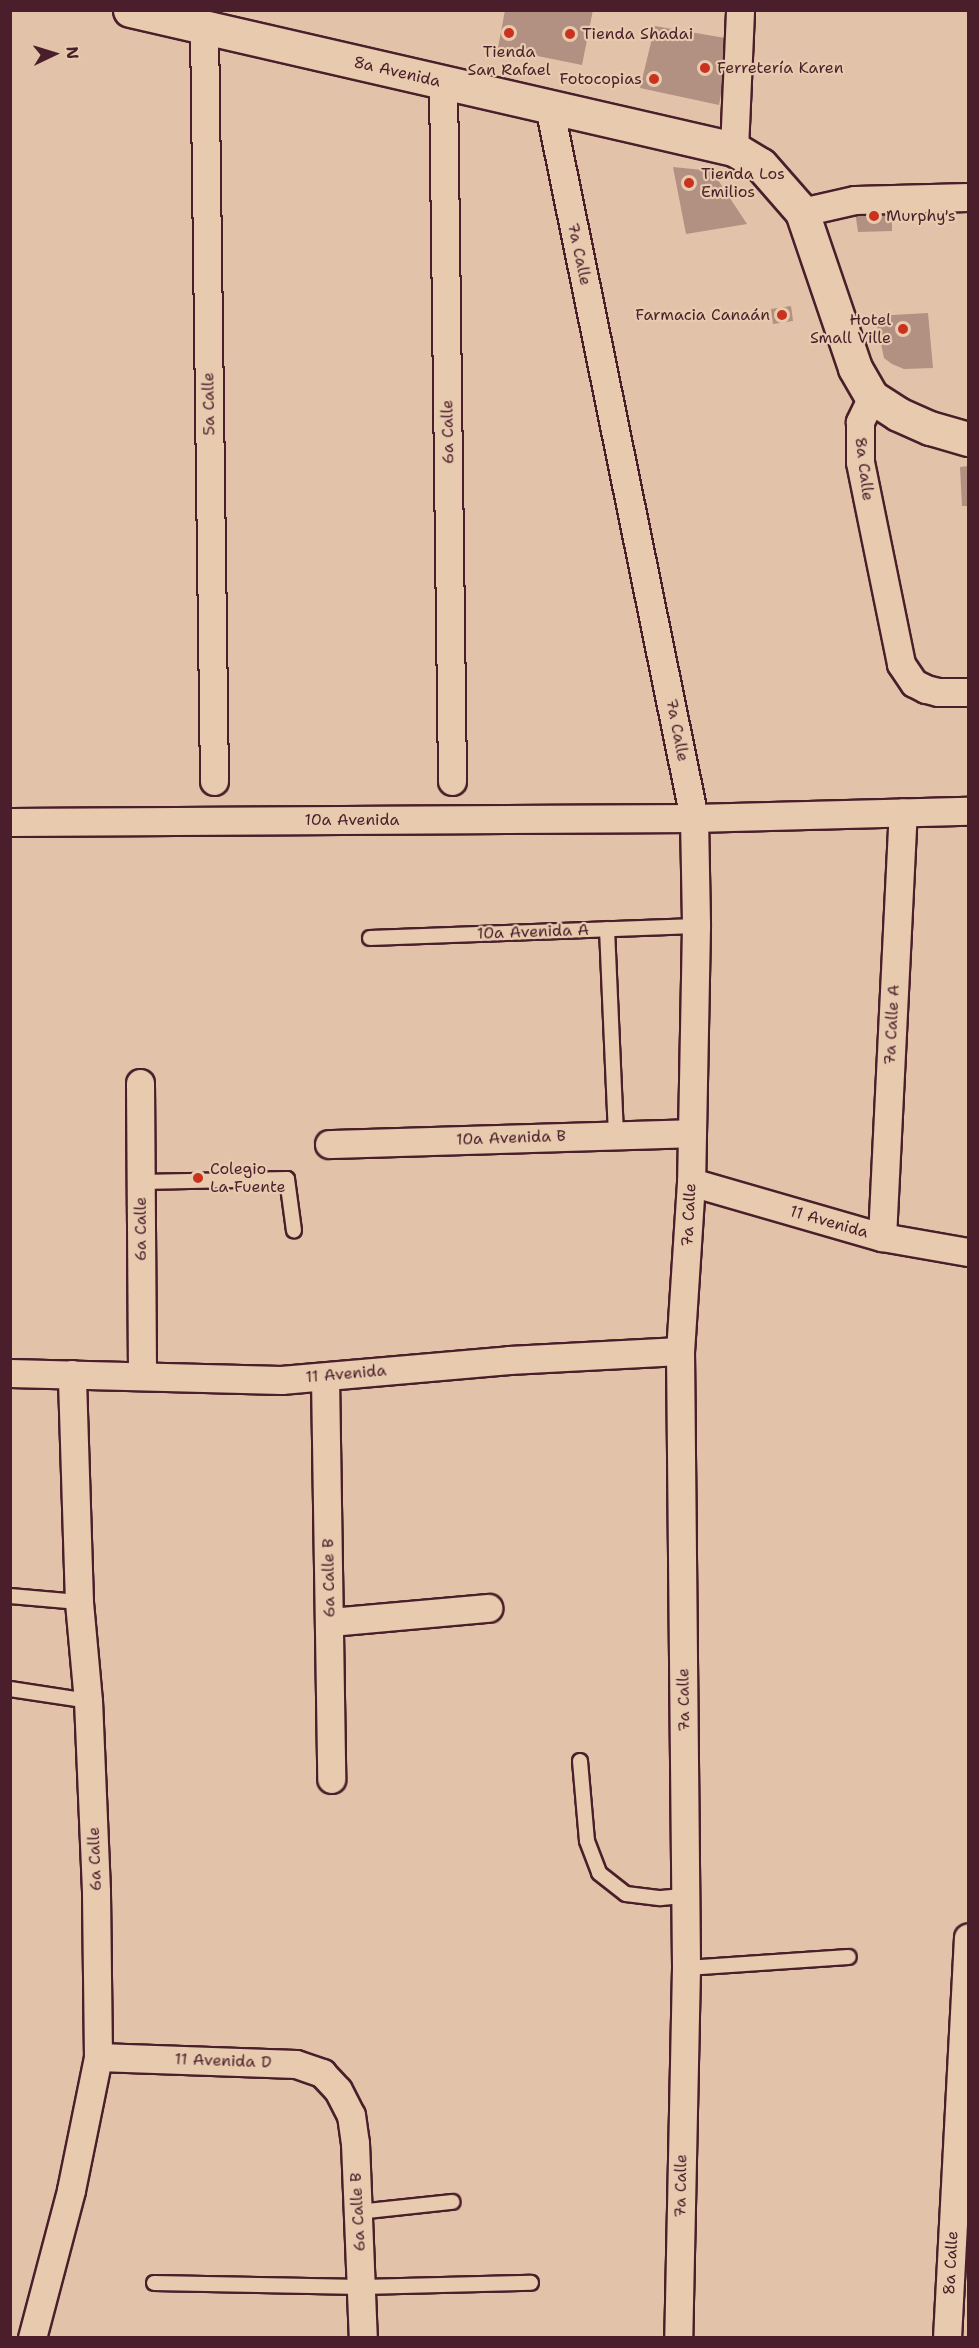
<!DOCTYPE html>
<html>
<head>
<meta charset="utf-8">
<style>
	body { margin:0 }
	#map { position:relative; width:979px; height:2348px; overflow:hidden; background:#e2c3a9; font-family:"Shantell Sans",sans-serif }
	div>[style] { position:absolute }
	[style*='--x'] { left:calc(var(--x)*1px); top:calc(var(--y)*1px); width:calc(var(--w)*1px); rotate:calc(var(--a)*1deg) }
	.building>* { inset:0; background:#b29082 }
	.roads { filter:drop-shadow(2px 0 #4a1f2b) drop-shadow(-2px 0 #4a1f2b) drop-shadow(0 2px #4a1f2b) drop-shadow(0 -2px #4a1f2b) }
	.service>* { height:14px; margin:-7px; padding:0 7px; transform-origin:7px; border-radius:7px; background:#e8caae }
	.minor>* { height:27px; margin:-13.5px; padding:0 13.5px; transform-origin:13.5px; border-radius:13.5px; background:#e8caae }
	.tertiary>* { height:33px; margin:-16.5px; padding:0 16.5px; transform-origin:16.5px; border-radius:16.5px; background:#e8caae }
	.dots>* { width:16px; height:16px; translate:-50% -50%; box-sizing:border-box; border:3px solid #e8caae; border-radius:50% }
	span { translate:-50% -50%; white-space:nowrap; text-align:center; line-height:1.15; -webkit-text-stroke:4.5px #e8caae; paint-order:stroke }
	.poi-label { font-size:16px; color:#4a1f2b }
	.left { translate:0 -50%; text-align:left }
	.right { translate:-100% -50%; text-align:right }
	.street-label { font-size:16px; color:#4a1f2b }
	.frame { position:absolute; inset:0; border:12px solid #4a1f2b; pointer-events:none }
	.north { position:absolute; left:24px; top:24px; width:60px; height:60px; -webkit-text-stroke:4px #e8caae; paint-order:stroke; rotate:86deg; font-size:16px; font-weight:700; line-height:24px; text-align:center; color:#4a1f2b }
	.north::after { content:''; display:block; margin:auto; width:21px; height:27px; background:#4a1f2b; clip-path:polygon(50% 0,100% 100%,50% 72%,0 100%) }
</style>
</head>
<body>
<div id="map">
	<div class="building">
		<i style="clip-path:polygon(505px 10px,593px 10px,582px 65px,498px 48px)"></i>
		<i style="clip-path:polygon(655px 26px,731px 39px,719px 105px,640px 88px)"></i>
		<i style="clip-path:polygon(673px 167px,712px 171px,747px 224px,686px 234px)"></i>
		<i style="clip-path:polygon(892px 203px,892px 231px,858px 232px,855px 211px)"></i>
		<i style="clip-path:polygon(791px 306px,793px 321px,773px 324px,771px 309px)"></i>
		<i style="clip-path:polygon(928px 313px,933px 368px,904px 369px,892px 364px,884px 358px,875px 316px)"></i>
		<i style="clip-path:polygon(968px 466px,968px 506px,962px 506px,960px 467px)"></i>
	</div>
	<div class="roads">
		<div class="service">
			<i style="--x:607;--y:929;--w:206;--a:87.5"></i>
			<i style="--x:370;--y:938;--w:326;--a:-2.1"></i>
			<i style="--x:141;--y:1182;--w:146;--a:-1.2"></i>
			<i style="--x:287;--y:1179;--w:52;--a:82.3"></i>
			<i style="--x:10;--y:1596;--w:69;--a:5"></i>
			<i style="--x:10;--y:1689;--w:79;--a:8.7"></i>
			<i style="--x:580;--y:1761;--w:80;--a:85"></i>
			<i style="--x:587;--y:1841;--w:34;--a:69"></i>
			<i style="--x:599;--y:1873;--w:34;--a:38"></i>
			<i style="--x:626;--y:1894;--w:35;--a:7"></i>
			<i style="--x:661;--y:1898;--w:25;--a:-5"></i>
			<i style="--x:686;--y:1968;--w:163;--a:-3.9"></i>
			<i style="--x:358;--y:2212;--w:95;--a:-6.1"></i>
			<i style="--x:154;--y:2283;--w:208;--a:1.1"></i>
			<i style="--x:362;--y:2287;--w:169;--a:-1.4"></i>
		</div>
		<div class="minor">
			<i style="--x:204;--y:27;--w:754;--a:89.24"></i>
			<i style="--x:443;--y:82;--w:699;--a:89.26"></i>
			<i style="--x:549;--y:106;--w:727;--a:78.49"></i>
			<i style="--x:694;--y:818;--w:108;--a:88.9"></i>
			<i style="--x:696;--y:926;--w:256;--a:91.1"></i>
			<i style="--x:691;--y:1182;--w:169;--a:93.7"></i>
			<i style="--x:680;--y:1351;--w:617;--a:89.44"></i>
			<i style="--x:686;--y:1968;--w:370;--a:91.2"></i>
			<i style="--x:734;--y:149;--w:139;--a:-87.5"></i>
			<i style="--x:802;--y:212;--w:54;--a:-12.8"></i>
			<i style="--x:855;--y:200;--w:113;--a:-1.5"></i>
			<i style="--x:872;--y:397;--w:28;--a:116"></i>
			<i style="--x:860;--y:422;--w:40;--a:90"></i>
			<i style="--x:860;--y:462;--w:206;--a:78.5"></i>
			<i style="--x:901;--y:664;--w:23;--a:56"></i>
			<i style="--x:914;--y:683;--w:13;--a:27"></i>
			<i style="--x:926;--y:689;--w:12;--a:14"></i>
			<i style="--x:938;--y:692;--w:30;--a:0"></i>
			<i style="--x:10;--y:822;--w:684;--a:-0.34"></i>
			<i style="--x:694;--y:818;--w:274;--a:-1.5"></i>
			<i style="--x:140;--y:1083;--w:293;--a:89.6"></i>
			<i style="--x:329;--y:1144;--w:363;--a:-1.7"></i>
			<i style="--x:691;--y:1182;--w:199;--a:16.1"></i>
			<i style="--x:882;--y:1237;--w:87;--a:9.9"></i>
			<i style="--x:882;--y:1237;--w:425;--a:-87.2"></i>
			<i style="--x:10;--y:1373;--w:271;--a:1.5"></i>
			<i style="--x:281;--y:1380;--w:229;--a:-5"></i>
			<i style="--x:509;--y:1360;--w:171;--a:-3"></i>
			<i style="--x:325;--y:1377;--w:402;--a:89.1"></i>
			<i style="--x:330;--y:1622;--w:159;--a:-5.1"></i>
			<i style="--x:98;--y:2057;--w:198;--a:2"></i>
			<i style="--x:296;--y:2064;--w:28;--a:19"></i>
			<i style="--x:322;--y:2073;--w:23;--a:47"></i>
			<i style="--x:338;--y:2090;--w:28;--a:63"></i>
			<i style="--x:351;--y:2115;--w:28;--a:82"></i>
			<i style="--x:355;--y:2143;--w:195;--a:87.7"></i>
			<i style="--x:32;--y:2338;--w:153;--a:-75.2"></i>
			<i style="--x:71;--y:2190;--w:136;--a:-78.5"></i>
			<i style="--x:98;--y:2057;--w:166;--a:-90.7"></i>
			<i style="--x:96;--y:1891;--w:190;--a:-92.4"></i>
			<i style="--x:88;--y:1701;--w:99;--a:-95.2"></i>
			<i style="--x:79;--y:1602;--w:228;--a:-91.8"></i>
			<i style="--x:947;--y:2338;--w:401;--a:-87"></i>
		</div>
		<div class="tertiary">
			<i style="--x:130;--y:10;--w:620;--a:12.96"></i>
			<i style="--x:734;--y:149;--w:31;--a:31"></i>
			<i style="--x:761;--y:165;--w:62;--a:48.9"></i>
			<i style="--x:802;--y:212;--w:165;--a:71.2"></i>
			<i style="--x:855;--y:368;--w:34;--a:60"></i>
			<i style="--x:872;--y:397;--w:31;--a:33"></i>
			<i style="--x:898;--y:414;--w:35;--a:24"></i>
			<i style="--x:930;--y:428;--w:40;--a:16"></i>
		</div>
	</div>
	<div class="dots">
		<i style="left:509px;top:33px;background:#c8321e"></i>
		<i style="left:570px;top:34px;background:#c8321e"></i>
		<i style="left:705px;top:68px;background:#c8321e"></i>
		<i style="left:654px;top:79px;background:#c8321e"></i>
		<i style="left:689px;top:183px;background:#c8321e"></i>
		<i style="left:874px;top:216px;background:#c8321e"></i>
		<i style="left:782px;top:315px;background:#c8321e"></i>
		<i style="left:903px;top:329px;background:#c8321e"></i>
		<i style="left:198px;top:1178px;background:#c8321e"></i>
	</div>
	<div class="poi-label">
		<span class="left" style="left:582px;top:34px">Tienda Shadai</span>
		<span style="left:509px;top:61px">Tienda<br>San Rafael</span>
		<span class="left" style="left:717px;top:68px">Ferretería Karen</span>
		<span class="right" style="left:642px;top:79px">Fotocopias</span>
		<span class="left" style="left:701px;top:183px">Tienda Los<br>Emilios</span>
		<span class="left" style="left:886px;top:216px">Murphy's</span>
		<span class="right" style="left:770px;top:315px">Farmacia Canaán</span>
		<span class="right" style="left:891px;top:329px">Hotel<br>Small Ville</span>
		<span class="left" style="left:210px;top:1178px">Colegio<br>La Fuente</span>
	</div>
	<div class="street-label">
		<span style="left:397px;top:72px;rotate:13deg">8a Avenida</span>
		<span style="left:579px;top:254px;rotate:78deg">7a Calle</span>
		<span style="left:209px;top:404px;rotate:-91deg">5a Calle</span>
		<span style="left:448px;top:432px;rotate:-91deg">6a Calle</span>
		<span style="left:864px;top:469px;rotate:83deg">8a Calle</span>
		<span style="left:677px;top:730px;rotate:79deg">7a Calle</span>
		<span style="left:352px;top:820px">10a Avenida</span>
		<span style="left:533px;top:932px;rotate:-2deg">10a Avenida A</span>
		<span style="left:892px;top:1025px;rotate:-87deg">7a Calle A</span>
		<span style="left:511px;top:1138px;rotate:-2deg">10a Avenida B</span>
		<span style="left:689px;top:1215px;rotate:-87deg">7a Calle</span>
		<span style="left:829px;top:1222px;rotate:16deg">11 Avenida</span>
		<span style="left:141px;top:1229px;rotate:-90deg">6a Calle</span>
		<span style="left:346px;top:1374px;rotate:-5deg">11 Avenida</span>
		<span style="left:329px;top:1578px;rotate:-91deg">6a Calle B</span>
		<span style="left:684px;top:1700px;rotate:-91deg">7a Calle</span>
		<span style="left:95px;top:1859px;rotate:-92deg">6a Calle</span>
		<span style="left:223px;top:2061px;rotate:2deg">11 Avenida D</span>
		<span style="left:681px;top:2186px;rotate:-89deg">7a Calle</span>
		<span style="left:358px;top:2212px;rotate:-93deg">6a Calle B</span>
		<span style="left:951px;top:2263px;rotate:-87deg">8a Calle</span>
	</div>
	<div class="frame"></div>
	<div class="north">N</div>
</div>
</body>
</html>
